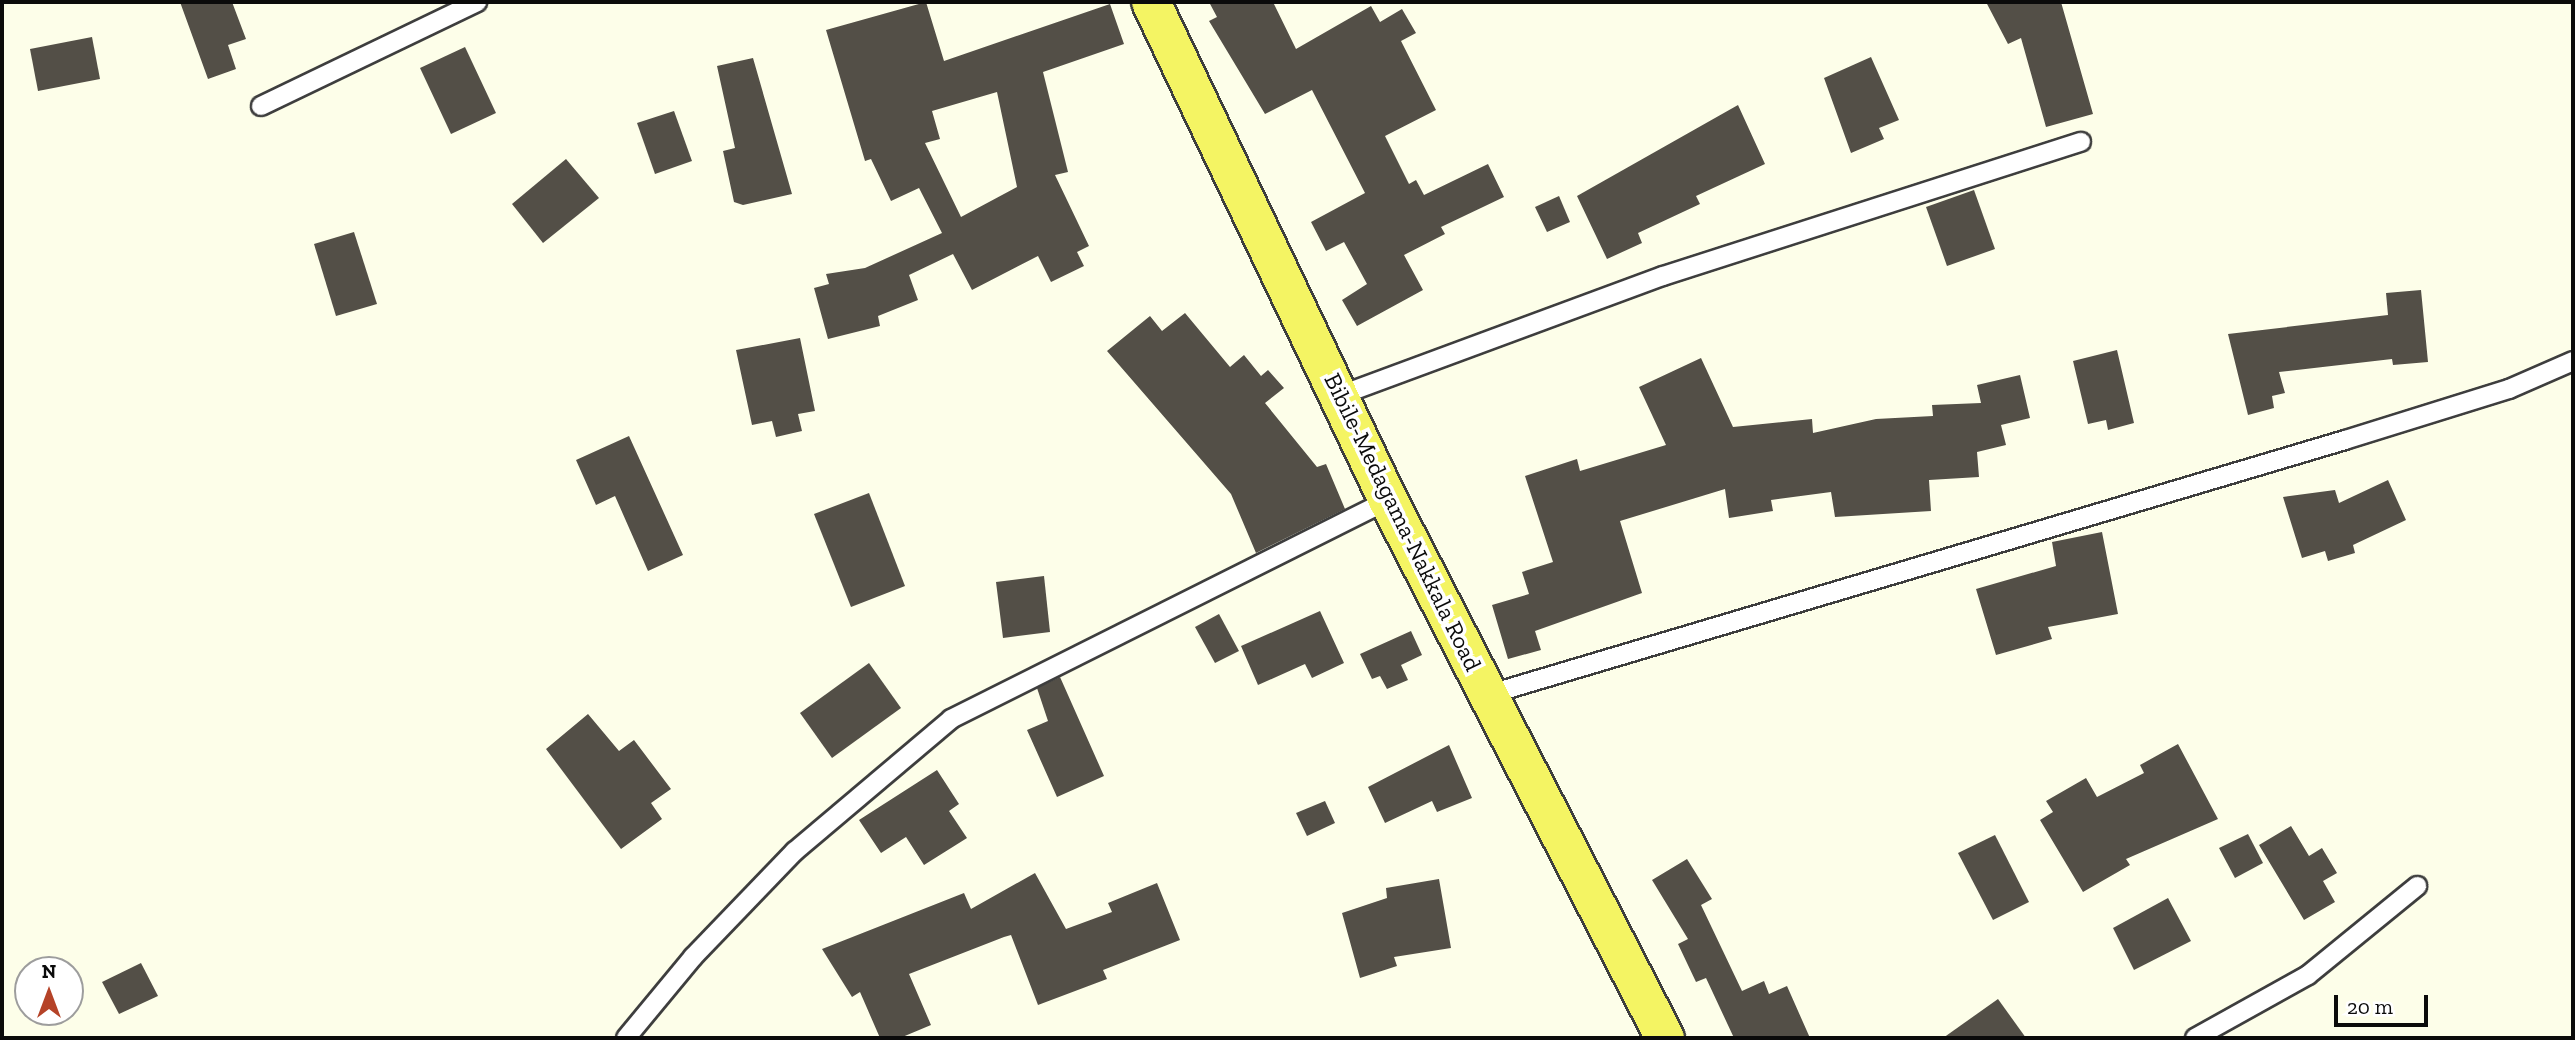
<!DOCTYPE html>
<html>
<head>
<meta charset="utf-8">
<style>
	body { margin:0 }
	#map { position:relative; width:2575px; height:1040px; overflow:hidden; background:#fdfee9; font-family:"Zilla Slab",serif }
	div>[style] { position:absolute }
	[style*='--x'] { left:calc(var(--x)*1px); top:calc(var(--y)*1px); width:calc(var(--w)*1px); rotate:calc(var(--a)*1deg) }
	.building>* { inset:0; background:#534f47 }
	.roads { filter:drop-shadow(2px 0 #3e3e3e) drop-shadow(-2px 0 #3e3e3e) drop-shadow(0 2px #3e3e3e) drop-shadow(0 -2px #3e3e3e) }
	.service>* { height:18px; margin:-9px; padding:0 9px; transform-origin:9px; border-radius:9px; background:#fff }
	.primary>* { height:38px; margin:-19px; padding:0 19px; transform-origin:19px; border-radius:19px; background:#f4f463 }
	span { translate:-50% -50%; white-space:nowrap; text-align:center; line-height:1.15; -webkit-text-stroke:7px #fff; paint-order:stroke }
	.street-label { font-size:24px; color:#0b0b0b }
	.frame { position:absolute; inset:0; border:4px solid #0b0b0b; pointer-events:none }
	.north { position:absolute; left:14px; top:956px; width:70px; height:70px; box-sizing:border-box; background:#fff; border:2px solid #9d9d9d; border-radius:50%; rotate:0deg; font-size:19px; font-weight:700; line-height:28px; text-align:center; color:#0b0b0b }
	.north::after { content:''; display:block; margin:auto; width:24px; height:32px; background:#b54328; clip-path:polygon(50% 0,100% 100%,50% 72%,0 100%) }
	.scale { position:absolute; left:2334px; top:995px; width:94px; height:32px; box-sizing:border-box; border:4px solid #0b0b0b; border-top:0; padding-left:9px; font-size:21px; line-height:24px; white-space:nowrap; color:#0b0b0b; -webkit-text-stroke:5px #fff; paint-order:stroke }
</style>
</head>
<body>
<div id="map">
	<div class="building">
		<i style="clip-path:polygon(180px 2px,232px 2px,246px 39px,228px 45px,236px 69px,208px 79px)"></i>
		<i style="clip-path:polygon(evenodd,926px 2px,944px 61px,1110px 4px,1124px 44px,1043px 72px,1068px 172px,1055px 175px,1089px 246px,1077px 252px,1084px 266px,1051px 282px,1038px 256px,972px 290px,953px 254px,909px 275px,918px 300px,878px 316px,880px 326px,828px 339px,814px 288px,829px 284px,826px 274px,865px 268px,942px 233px,919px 188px,891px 201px,871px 159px,865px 161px,826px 30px,926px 2px,997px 92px,1017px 187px,961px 217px,925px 143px,940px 139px,932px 111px,997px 92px)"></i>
		<i style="clip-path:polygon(1209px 2px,1273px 2px,1296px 49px,1371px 6px,1380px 22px,1402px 9px,1416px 33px,1401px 41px,1436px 110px,1385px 136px,1409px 184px,1416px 180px,1424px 195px,1488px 164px,1504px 197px,1441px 227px,1445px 234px,1404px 255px,1423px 290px,1357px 326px,1342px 300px,1367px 284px,1344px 242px,1326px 251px,1311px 222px,1365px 193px,1312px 90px,1265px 114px,1209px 21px,1217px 17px)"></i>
		<i style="clip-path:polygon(1986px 2px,2061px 2px,2093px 114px,2046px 127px,2021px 38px,2008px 44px)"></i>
		<i style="clip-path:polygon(92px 37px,100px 79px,38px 91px,30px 49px)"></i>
		<i style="clip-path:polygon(465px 47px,496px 113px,451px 134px,420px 68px)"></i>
		<i style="clip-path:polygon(1871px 57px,1899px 120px,1879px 128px,1884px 139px,1851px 153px,1824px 78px)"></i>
		<i style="clip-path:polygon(753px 58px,792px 194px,743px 205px,734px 202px,723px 151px,735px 148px,717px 66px)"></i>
		<i style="clip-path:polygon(1738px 105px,1765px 164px,1696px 196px,1700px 204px,1638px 233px,1642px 243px,1607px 259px,1577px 196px)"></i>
		<i style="clip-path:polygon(674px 111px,692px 161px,655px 174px,637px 123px)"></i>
		<i style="clip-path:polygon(566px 159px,599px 198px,543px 243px,512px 204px)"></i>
		<i style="clip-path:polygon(1974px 190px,1995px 249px,1947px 266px,1926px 207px)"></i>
		<i style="clip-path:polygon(1559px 196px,1570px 222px,1547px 232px,1535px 207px)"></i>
		<i style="clip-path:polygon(354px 232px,377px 304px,336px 316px,314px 244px)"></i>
		<i style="clip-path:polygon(2421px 290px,2428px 362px,2393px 365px,2392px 359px,2279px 372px,2285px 393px,2272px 396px,2274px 408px,2248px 415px,2228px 334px,2388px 315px,2386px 293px)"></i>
		<i style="clip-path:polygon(1185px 313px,1230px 367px,1244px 355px,1261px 376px,1268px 370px,1284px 388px,1265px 403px,1317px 467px,1326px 464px,1345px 509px,1256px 553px,1231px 494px,1107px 351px,1150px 316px,1162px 331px)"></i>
		<i style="clip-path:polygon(800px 338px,815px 411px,798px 414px,802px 431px,776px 437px,772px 421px,752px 425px,736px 350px)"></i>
		<i style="clip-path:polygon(2117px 350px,2134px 423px,2108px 430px,2106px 420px,2088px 424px,2073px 361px)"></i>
		<i style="clip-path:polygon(1701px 358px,1733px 427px,1812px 419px,1813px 433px,1876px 419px,1933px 416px,1932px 405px,1981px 403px,1977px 385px,2020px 375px,2030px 418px,2001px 425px,2006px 445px,1977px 452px,1979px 477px,1929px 480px,1931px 511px,1835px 517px,1831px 492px,1771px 500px,1773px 511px,1729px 518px,1725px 489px,1620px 521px,1642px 593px,1535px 631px,1541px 650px,1508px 659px,1492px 605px,1529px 594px,1522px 572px,1553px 562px,1525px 476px,1577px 459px,1580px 471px,1666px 445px,1639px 387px)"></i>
		<i style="clip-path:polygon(629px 436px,683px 555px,648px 571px,615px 496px,596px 505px,576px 460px)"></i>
		<i style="clip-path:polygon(2388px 480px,2406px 520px,2353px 545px,2355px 553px,2328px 561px,2325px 551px,2302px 558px,2283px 497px,2335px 490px,2339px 503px)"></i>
		<i style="clip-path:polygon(869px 493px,905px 586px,851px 607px,814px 514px)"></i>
		<i style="clip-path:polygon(2102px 532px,2118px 614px,2048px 627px,2052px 639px,1996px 655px,1976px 589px,2056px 566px,2052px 542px)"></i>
		<i style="clip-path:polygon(1044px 576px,1050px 632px,1003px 638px,996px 582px)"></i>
		<i style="clip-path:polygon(1320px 611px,1344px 663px,1312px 678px,1305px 664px,1258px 685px,1241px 646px)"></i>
		<i style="clip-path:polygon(1219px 614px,1239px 651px,1215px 663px,1195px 627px)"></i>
		<i style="clip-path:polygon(1411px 631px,1422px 655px,1401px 665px,1408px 680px,1387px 689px,1380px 676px,1372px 679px,1360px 654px)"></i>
		<i style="clip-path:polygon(869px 663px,901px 708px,832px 758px,800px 713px)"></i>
		<i style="clip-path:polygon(1060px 677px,1104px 776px,1057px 797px,1027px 730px,1048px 721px,1037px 688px)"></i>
		<i style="clip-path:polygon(588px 714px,619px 751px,634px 740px,671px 789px,651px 803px,662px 819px,621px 849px,546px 749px)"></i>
		<i style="clip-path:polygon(2178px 744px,2218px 819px,2126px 859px,2130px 865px,2083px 892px,2040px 820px,2053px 812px,2046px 801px,2086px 778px,2097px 797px,2144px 773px,2140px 765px)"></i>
		<i style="clip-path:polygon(1449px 745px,1472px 798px,1437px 812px,1432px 801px,1385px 823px,1368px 787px)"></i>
		<i style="clip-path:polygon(937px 770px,959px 804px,949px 811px,967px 838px,924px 865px,906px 837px,881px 853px,859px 820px)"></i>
		<i style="clip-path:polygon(1325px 801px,1335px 823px,1307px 836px,1296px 813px)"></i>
		<i style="clip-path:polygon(2291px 826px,2309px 856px,2322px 848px,2337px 873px,2323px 881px,2335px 902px,2304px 920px,2259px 845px)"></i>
		<i style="clip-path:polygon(2248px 834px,2263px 863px,2235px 878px,2219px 848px)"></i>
		<i style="clip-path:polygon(1995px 835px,2029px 902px,1993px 920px,1958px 853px)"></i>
		<i style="clip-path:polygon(1687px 859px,1712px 899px,1701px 905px,1742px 991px,1764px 981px,1769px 994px,1787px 986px,1810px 1038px,1734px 1038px,1706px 978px,1696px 982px,1678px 944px,1688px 939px,1652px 880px)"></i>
		<i style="clip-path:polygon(1035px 873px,1066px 929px,1112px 912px,1108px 903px,1157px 883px,1180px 940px,1103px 970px,1107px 979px,1038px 1005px,1011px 935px,1004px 937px,909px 974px,931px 1025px,900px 1038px,880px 1038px,860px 992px,852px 997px,822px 949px,964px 893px,971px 909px)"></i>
		<i style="clip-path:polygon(1439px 879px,1451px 948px,1394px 957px,1397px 966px,1360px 978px,1342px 913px,1387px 898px,1386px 888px)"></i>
		<i style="clip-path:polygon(2168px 898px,2191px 941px,2134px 970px,2113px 928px)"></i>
		<i style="clip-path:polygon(141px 963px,158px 996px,119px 1014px,102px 982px)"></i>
		<i style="clip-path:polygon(1998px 999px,2026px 1038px,1943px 1038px)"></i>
	</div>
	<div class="roads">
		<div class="service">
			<i style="--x:261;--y:106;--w:240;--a:-25.7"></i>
			<i style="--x:1341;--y:395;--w:343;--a:-20.3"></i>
			<i style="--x:1663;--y:276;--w:439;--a:-17.8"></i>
			<i style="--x:1487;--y:695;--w:895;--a:-16.55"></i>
			<i style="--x:2345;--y:440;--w:172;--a:-17.3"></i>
			<i style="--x:2509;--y:389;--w:70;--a:-23.6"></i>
			<i style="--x:626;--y:1038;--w:105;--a:-50.4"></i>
			<i style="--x:693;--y:957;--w:147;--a:-46.1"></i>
			<i style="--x:795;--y:851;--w:204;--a:-40.2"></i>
			<i style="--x:951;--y:719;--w:489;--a:-26.6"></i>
			<i style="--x:2195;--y:1038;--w:129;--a:-29.1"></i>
			<i style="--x:2308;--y:975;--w:141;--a:-39.2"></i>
		</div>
		<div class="primary">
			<i style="--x:1151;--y:2;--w:552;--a:64.55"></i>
			<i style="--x:1388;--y:500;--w:605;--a:62.76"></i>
		</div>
	</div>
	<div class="street-label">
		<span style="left:1403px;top:522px;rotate:64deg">Bibile-Medagama-Nakkala Road</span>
	</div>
	<div class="frame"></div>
	<div class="north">N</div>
	<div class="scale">20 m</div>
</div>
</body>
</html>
